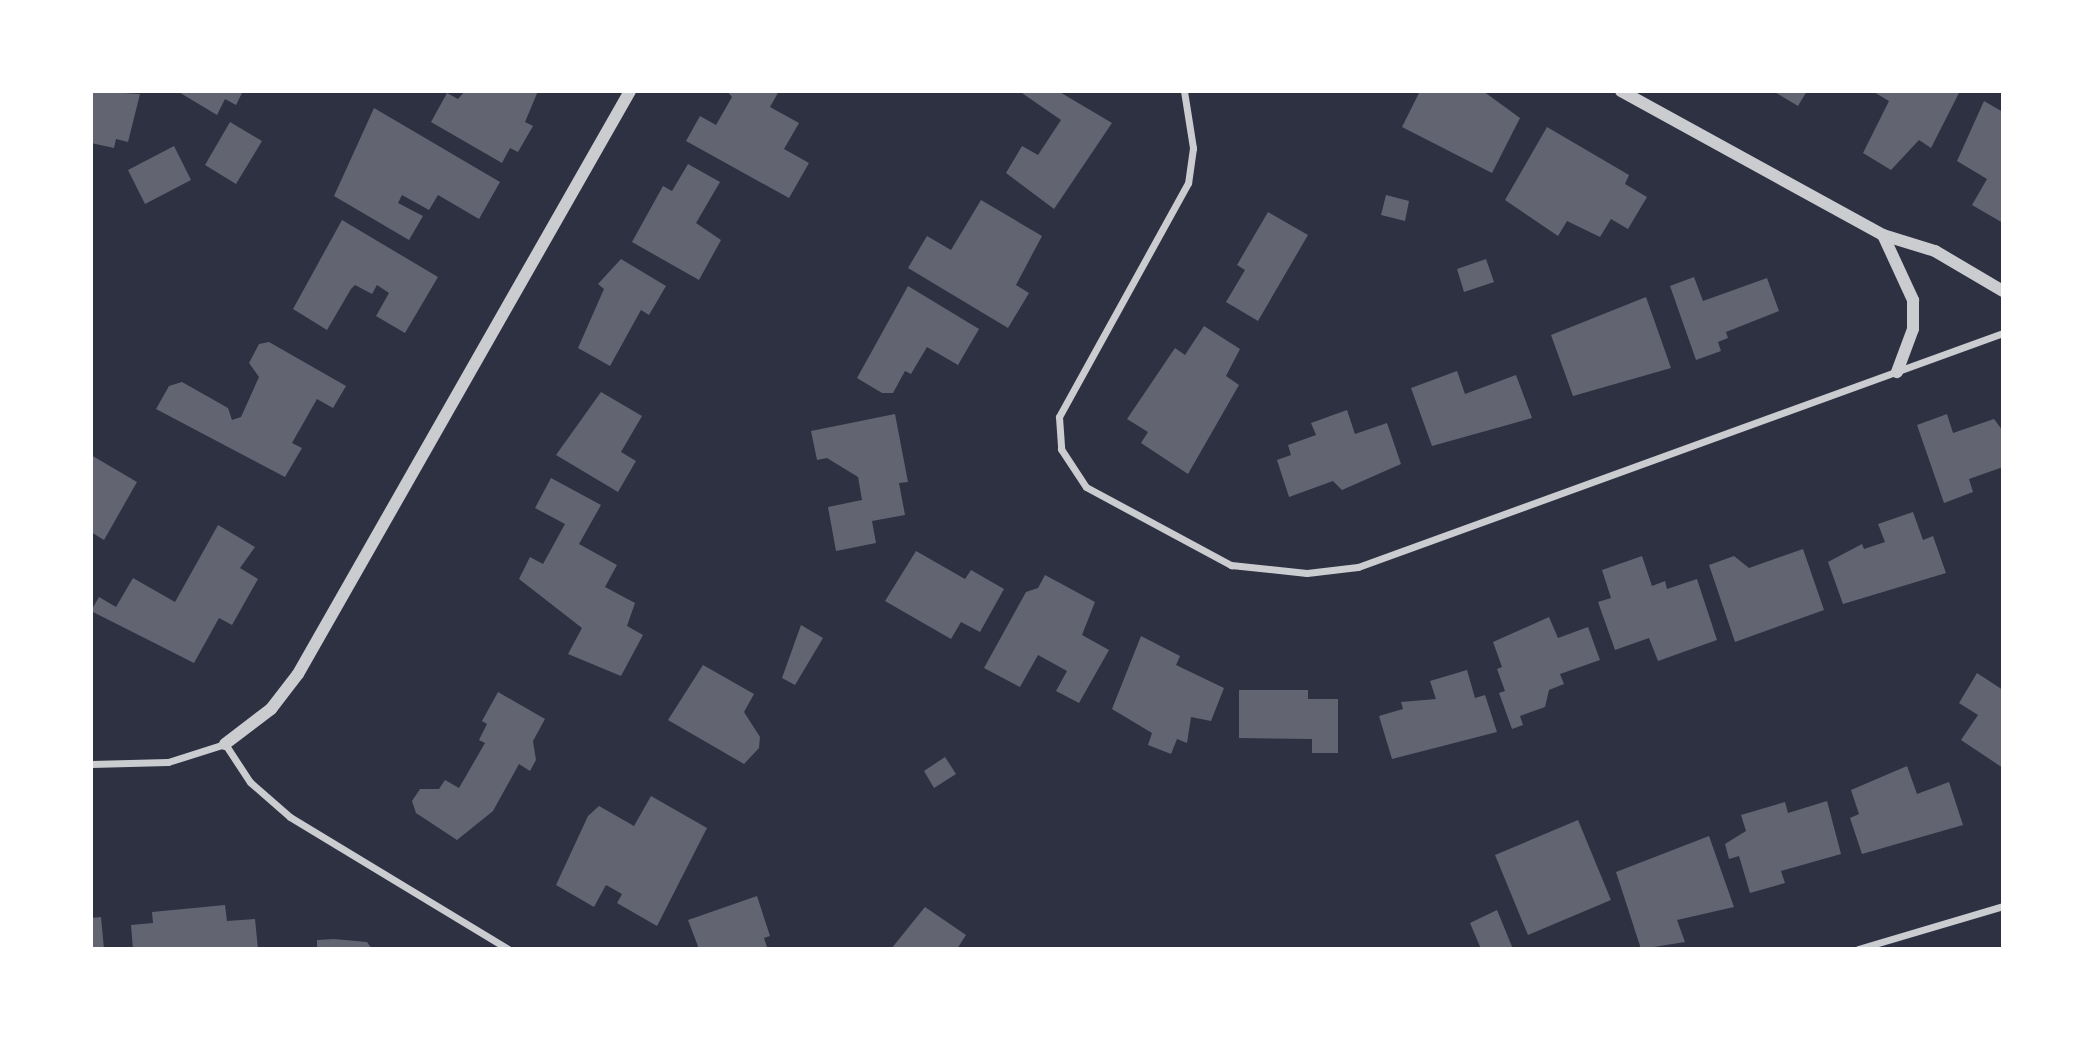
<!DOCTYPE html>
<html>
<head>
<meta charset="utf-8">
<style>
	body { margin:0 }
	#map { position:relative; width:2094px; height:1040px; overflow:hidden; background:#2d3142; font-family:"Roboto Condensed",sans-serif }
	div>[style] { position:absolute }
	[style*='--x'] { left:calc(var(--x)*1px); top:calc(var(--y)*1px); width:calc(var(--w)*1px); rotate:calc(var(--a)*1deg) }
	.building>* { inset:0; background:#626471 }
	.minor>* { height:7px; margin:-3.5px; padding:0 3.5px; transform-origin:3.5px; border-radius:3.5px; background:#caccd0 }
	.tertiary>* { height:12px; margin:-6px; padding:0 6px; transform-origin:6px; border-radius:6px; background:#caccd0 }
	span { translate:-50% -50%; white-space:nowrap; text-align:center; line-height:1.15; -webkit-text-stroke:7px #fff; paint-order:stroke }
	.frame { position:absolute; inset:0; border:93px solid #fff; pointer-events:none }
</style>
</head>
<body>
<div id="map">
	<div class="building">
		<i style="clip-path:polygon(91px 91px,140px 94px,128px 142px,116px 139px,114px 148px,91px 143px)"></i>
		<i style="clip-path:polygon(177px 91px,243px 91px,236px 105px,225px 99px,217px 115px)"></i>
		<i style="clip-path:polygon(465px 91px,538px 91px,525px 122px,533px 126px,518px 152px,510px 148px,502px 163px,431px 122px,447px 93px,458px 99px)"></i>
		<i style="clip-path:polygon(727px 91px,779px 91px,770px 107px,799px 123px,784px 149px,809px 163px,789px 198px,686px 141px,700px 116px,716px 125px,732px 97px)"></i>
		<i style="clip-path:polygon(1019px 91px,1058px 91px,1112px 123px,1054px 209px,1006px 173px,1022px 146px,1038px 155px,1061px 120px)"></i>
		<i style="clip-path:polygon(1420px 91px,1483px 91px,1520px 118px,1492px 173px,1402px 127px)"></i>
		<i style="clip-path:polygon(1773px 91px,1807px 91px,1798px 106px)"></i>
		<i style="clip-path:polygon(1872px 91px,1960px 91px,1931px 148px,1919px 140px,1891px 170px,1863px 153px,1889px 101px)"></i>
		<i style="clip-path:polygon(1984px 101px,2003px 112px,2003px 223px,1972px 205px,1987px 179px,1957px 161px)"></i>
		<i style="clip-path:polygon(374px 108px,500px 182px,479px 219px,438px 195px,429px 210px,402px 195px,398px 203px,423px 216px,409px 240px,334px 196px)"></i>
		<i style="clip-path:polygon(230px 122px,262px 141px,236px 184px,205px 165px)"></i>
		<i style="clip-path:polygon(1547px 127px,1629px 175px,1625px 184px,1647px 197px,1628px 229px,1611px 219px,1600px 237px,1567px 221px,1558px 236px,1505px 200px)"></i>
		<i style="clip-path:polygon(174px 146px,191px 180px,145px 204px,128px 170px)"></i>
		<i style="clip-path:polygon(688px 164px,720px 182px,696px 223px,721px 240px,699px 280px,632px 242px,663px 186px,672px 191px)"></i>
		<i style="clip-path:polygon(1386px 195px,1409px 201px,1405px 221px,1381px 215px)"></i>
		<i style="clip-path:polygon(981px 200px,1042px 236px,1016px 285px,1029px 293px,1008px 328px,908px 268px,927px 236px,951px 250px)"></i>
		<i style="clip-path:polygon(1268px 212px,1308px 235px,1258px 321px,1226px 302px,1245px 270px,1237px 265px)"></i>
		<i style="clip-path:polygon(342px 220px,438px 277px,405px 333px,376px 316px,389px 293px,377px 285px,372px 294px,355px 285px,351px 289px,327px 330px,293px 309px)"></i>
		<i style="clip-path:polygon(621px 259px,666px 286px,649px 315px,641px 310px,610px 366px,578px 348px,604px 289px,598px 284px)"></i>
		<i style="clip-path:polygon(1486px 259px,1494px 282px,1464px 292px,1457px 269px)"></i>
		<i style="clip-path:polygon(1694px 277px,1703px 301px,1767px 278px,1779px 311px,1726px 332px,1728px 338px,1718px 342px,1721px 351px,1696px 360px,1670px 286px)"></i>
		<i style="clip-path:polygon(908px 286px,979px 329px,958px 365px,927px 347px,911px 374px,905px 371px,893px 393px,882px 393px,857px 378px)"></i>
		<i style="clip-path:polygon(1646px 297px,1671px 368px,1573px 396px,1551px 335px)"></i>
		<i style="clip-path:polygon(1204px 326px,1240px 349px,1226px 376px,1239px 385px,1188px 474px,1141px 443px,1148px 432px,1127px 419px,1175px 348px,1185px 355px)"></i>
		<i style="clip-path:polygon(269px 342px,346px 386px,333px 408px,317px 399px,292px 443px,302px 448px,285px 477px,156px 409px,169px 386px,182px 382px,228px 408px,232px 420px,241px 417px,259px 377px,249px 363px,259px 344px)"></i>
		<i style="clip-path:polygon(1457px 371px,1465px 394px,1516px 375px,1532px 418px,1432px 446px,1411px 388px)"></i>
		<i style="clip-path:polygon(601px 392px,642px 416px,621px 452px,636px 461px,618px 492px,556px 455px)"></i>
		<i style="clip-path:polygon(1347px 410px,1355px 434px,1387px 423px,1401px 464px,1342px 490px,1333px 481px,1289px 497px,1277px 460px,1291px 455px,1288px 445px,1316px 435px,1311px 423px)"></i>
		<i style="clip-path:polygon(895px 414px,908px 482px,899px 483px,905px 515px,872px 521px,876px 543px,836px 551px,828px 507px,862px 500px,858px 477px,827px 458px,817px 460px,811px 431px)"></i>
		<i style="clip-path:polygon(1947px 414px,1953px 433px,1994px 419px,2003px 431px,2003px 467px,1969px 479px,1973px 492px,1944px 503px,1917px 425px)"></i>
		<i style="clip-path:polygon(91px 455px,137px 482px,104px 540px,91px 532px)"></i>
		<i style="clip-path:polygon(551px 478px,601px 505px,579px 544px,617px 565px,605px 587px,635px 603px,627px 626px,643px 635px,621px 676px,568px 654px,582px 628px,519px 579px,530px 557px,543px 564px,565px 524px,535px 508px)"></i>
		<i style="clip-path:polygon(1913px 512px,1923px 540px,1933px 536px,1946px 573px,1843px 604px,1828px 562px,1862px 544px,1864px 549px,1885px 542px,1878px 524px)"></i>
		<i style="clip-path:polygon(218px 525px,255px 547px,240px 568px,258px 579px,232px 625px,219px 618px,194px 663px,91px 611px,99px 597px,116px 607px,133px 578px,175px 602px)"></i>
		<i style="clip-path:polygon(1803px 549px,1824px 610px,1735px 642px,1709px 565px,1734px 556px,1749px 568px)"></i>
		<i style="clip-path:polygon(916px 551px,965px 579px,971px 570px,1004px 589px,980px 632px,961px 622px,951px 639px,885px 601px)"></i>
		<i style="clip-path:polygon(1642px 556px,1652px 586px,1665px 581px,1667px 589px,1697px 579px,1717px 640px,1658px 661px,1649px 638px,1615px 650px,1598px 602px,1611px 598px,1602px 570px)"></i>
		<i style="clip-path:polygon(1045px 575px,1095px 602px,1082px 635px,1109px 650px,1079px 703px,1056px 691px,1067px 671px,1038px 655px,1020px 687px,984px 668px,1026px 592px,1038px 588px)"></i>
		<i style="clip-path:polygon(1549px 617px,1558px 638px,1588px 627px,1600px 660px,1560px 674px,1564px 684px,1549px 690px,1545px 707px,1520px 716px,1523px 725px,1512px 729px,1499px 693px,1505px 691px,1497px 669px,1502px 667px,1493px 642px)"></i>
		<i style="clip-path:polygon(801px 625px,823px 638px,795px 685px,782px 678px)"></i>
		<i style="clip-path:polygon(1141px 636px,1180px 656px,1176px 665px,1224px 688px,1211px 721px,1191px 717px,1187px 743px,1177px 739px,1171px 754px,1148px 745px,1152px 733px,1112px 709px)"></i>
		<i style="clip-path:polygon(703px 665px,754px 694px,744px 712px,760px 737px,759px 748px,744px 764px,668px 720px)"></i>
		<i style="clip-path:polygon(1467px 670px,1475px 698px,1485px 695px,1497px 732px,1392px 759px,1379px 716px,1403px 709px,1401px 702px,1436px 699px,1430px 681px)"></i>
		<i style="clip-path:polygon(1977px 673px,2003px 690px,2003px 768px,1961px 740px,1978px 715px,1959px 703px)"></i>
		<i style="clip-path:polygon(1239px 690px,1308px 690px,1308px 699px,1338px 699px,1338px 753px,1312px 753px,1312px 739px,1239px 738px)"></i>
		<i style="clip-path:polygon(498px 692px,545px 719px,533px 741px,536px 760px,530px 771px,519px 764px,493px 811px,457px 840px,416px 813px,412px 801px,420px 789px,439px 789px,445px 780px,459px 788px,485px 743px,479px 740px,487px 724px,482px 721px)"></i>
		<i style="clip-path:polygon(945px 757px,956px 774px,934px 788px,924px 771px)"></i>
		<i style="clip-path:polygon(1907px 766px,1917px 794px,1949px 782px,1963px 825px,1862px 854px,1850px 818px,1859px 814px,1851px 790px)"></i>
		<i style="clip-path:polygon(651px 796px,707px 828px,657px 926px,617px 903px,622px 894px,606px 885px,594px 907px,556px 885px,588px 816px,599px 806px,634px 826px)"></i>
		<i style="clip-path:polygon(1827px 801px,1841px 854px,1781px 871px,1785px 883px,1750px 893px,1739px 856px,1729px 859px,1725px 844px,1746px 831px,1741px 815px,1785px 802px,1788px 813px)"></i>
		<i style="clip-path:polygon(1578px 820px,1611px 900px,1528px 935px,1495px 855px)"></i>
		<i style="clip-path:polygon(1709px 836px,1734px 907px,1677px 920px,1685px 942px,1641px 949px,1616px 872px)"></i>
		<i style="clip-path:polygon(757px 896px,770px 936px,764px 938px,767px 947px,699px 949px,688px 920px)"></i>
		<i style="clip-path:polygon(225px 905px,227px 921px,255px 919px,258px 949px,133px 949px,131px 925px,153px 923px,152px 912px)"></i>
		<i style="clip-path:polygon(925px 907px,966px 935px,957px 949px,891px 949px)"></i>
		<i style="clip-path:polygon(1497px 910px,1513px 949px,1481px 949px,1470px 923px)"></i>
		<i style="clip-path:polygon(101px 917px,104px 949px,91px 949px,91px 918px)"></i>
		<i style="clip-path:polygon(334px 939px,367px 942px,372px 949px,317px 949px,317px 940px)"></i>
	</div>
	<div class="minor">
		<i style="--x:1184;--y:91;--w:58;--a:81"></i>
		<i style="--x:1193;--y:148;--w:35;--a:98"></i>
		<i style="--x:1188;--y:183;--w:267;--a:118.9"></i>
		<i style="--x:1059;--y:417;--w:32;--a:86"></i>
		<i style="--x:1061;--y:449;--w:45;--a:56.7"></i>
		<i style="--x:1086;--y:487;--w:165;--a:28.3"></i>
		<i style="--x:1231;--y:565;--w:76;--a:6"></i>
		<i style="--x:1307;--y:573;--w:51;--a:-6.7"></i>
		<i style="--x:1358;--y:567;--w:686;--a:-19.94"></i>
		<i style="--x:91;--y:764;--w:77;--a:-1.5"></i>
		<i style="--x:168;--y:762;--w:60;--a:-17.5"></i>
		<i style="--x:225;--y:744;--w:45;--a:56.7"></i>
		<i style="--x:250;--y:782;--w:53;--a:41.2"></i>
		<i style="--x:290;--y:817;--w:255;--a:31.2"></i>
		<i style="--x:1858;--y:949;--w:151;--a:-16.5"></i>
	</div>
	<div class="tertiary">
		<i style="--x:1621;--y:91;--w:299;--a:28.8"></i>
		<i style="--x:1883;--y:235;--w:54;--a:17.1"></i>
		<i style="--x:1935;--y:251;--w:79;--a:30.5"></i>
		<i style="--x:1883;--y:235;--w:72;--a:65.2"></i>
		<i style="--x:1913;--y:300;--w:29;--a:90"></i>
		<i style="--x:1913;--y:329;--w:46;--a:110.4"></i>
		<i style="--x:225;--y:744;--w:58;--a:-37.3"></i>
		<i style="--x:271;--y:709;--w:44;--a:-52.4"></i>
		<i style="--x:298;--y:674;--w:671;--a:-60.34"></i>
	</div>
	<div class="frame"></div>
</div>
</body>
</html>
